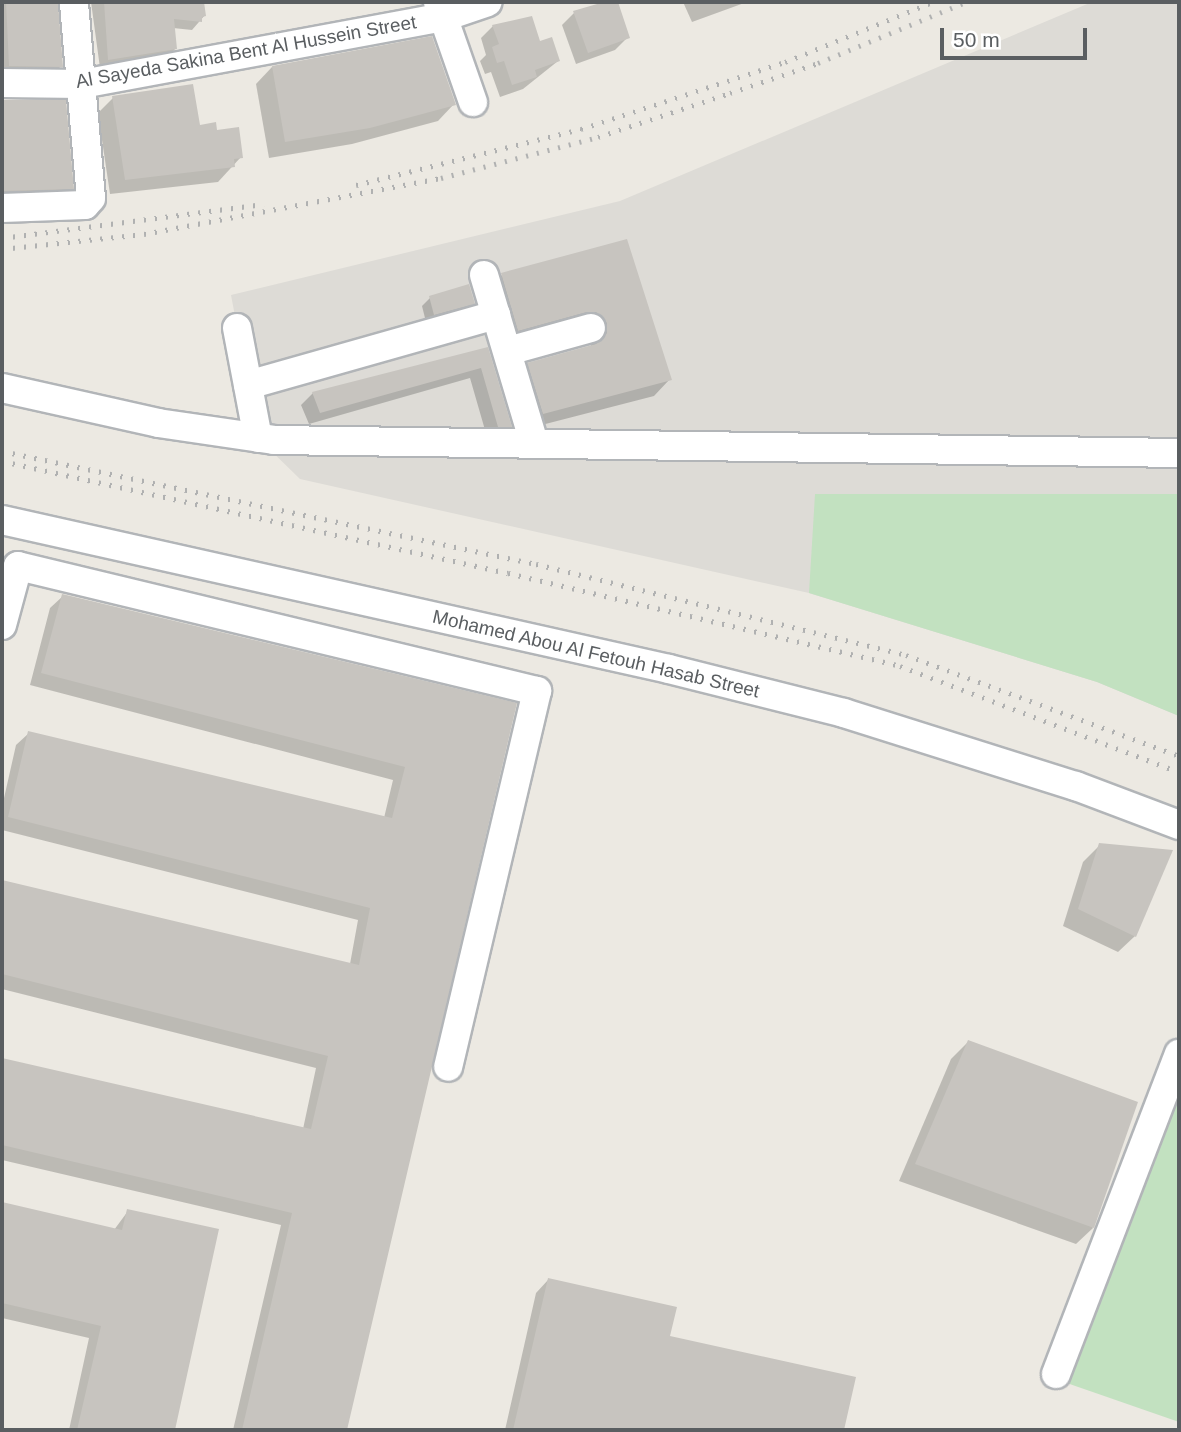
<!DOCTYPE html>
<html>
<head>
<meta charset="utf-8">
<style>
	body { margin:0 }
	#map { position:relative; width:1181px; height:1432px; overflow:hidden; background:#ece9e2; font-family:Helvetica,sans-serif }
	div>[style] { position:absolute }
	[style*='--x'] { left:calc(var(--x)*1px); top:calc(var(--y)*1px); width:calc(var(--w)*1px); rotate:calc(var(--a)*1deg) }
	.industrial>* { inset:0; background:#dddbd6 }
	.green>* { inset:0; background:#c2e1c0 }
	.shadow>* { inset:0; background:#0003 }
	.building>* { inset:0; background:#c7c4bf }
	.roads { filter:drop-shadow(2px 0 #b2b5b8) drop-shadow(-2px 0 #b2b5b8) drop-shadow(0 2px #b2b5b8) drop-shadow(0 -2px #b2b5b8) }
	.minor>* { height:28px; margin:-14px; padding:0 14px; transform-origin:14px; border-radius:14px; background:#fff }
	.rail>* { height:5px; margin-top:-2.5px; transform-origin:0; background:repeating-linear-gradient(90deg,#b0b1b1 0 2px,transparent 0 11px) }
	span { translate:-50% -50%; white-space:nowrap; text-align:center; line-height:1.15; -webkit-text-stroke:5px #fff; paint-order:stroke }
	.street-label { font-size:19px; color:#5a5e61 }
	.frame { position:absolute; inset:0; border:4px solid #5a5e61; pointer-events:none }
	.scale { position:absolute; left:940px; top:28px; width:147px; height:32px; box-sizing:border-box; border:4px solid #5a5e61; border-top:0; padding-left:9px; font-size:21px; line-height:24px; white-space:nowrap; color:#5a5e61; -webkit-text-stroke:5px #fff; paint-order:stroke }
</style>
</head>
<body>
<div id="map">
	<div class="industrial">
		<i style="clip-path:polygon(1092px 2px,1179px 2px,1179px 716px,1097px 682px,809px 593px,300px 479px,258px 438px,231px 295px,620px 201px)"></i>
	</div>
	<div class="green">
		<i style="clip-path:polygon(815px 494px,1179px 494px,1179px 716px,1097px 682px,809px 593px)"></i>
		<i style="clip-path:polygon(1179px 1082px,1179px 1422px,1061px 1381px)"></i>
	</div>
	<div class="shadow">
		<i style="clip-path:polygon(2px 2px,56px 2px,61px 66px,45px 82px,2px 82px)"></i>
		<i style="clip-path:polygon(91px 2px,202px 2px,205px 15px,192px 30px,173px 28px,175px 49px,167px 58px,100px 68px)"></i>
		<i style="clip-path:polygon(616px 2px,628px 37px,615px 50px,576px 64px,562px 25px,574px 13px)"></i>
		<i style="clip-path:polygon(683px 2px,747px 2px,692px 22px)"></i>
		<i style="clip-path:polygon(493px 26px,539px 43px,558px 61px,523px 89px,500px 97px,491px 72px,485px 74px,480px 61px,486px 55px,481px 38px)"></i>
		<i style="clip-path:polygon(272px 67px,454px 104px,438px 121px,352px 144px,269px 158px,256px 84px)"></i>
		<i style="clip-path:polygon(113px 98px,215px 132px,241px 157px,218px 182px,110px 194px,98px 113px)"></i>
		<i style="clip-path:polygon(2px 101px,64px 102px,72px 188px,56px 204px,2px 206px)"></i>
		<i style="clip-path:polygon(626px 241px,670px 379px,654px 396px,526px 429px,512px 381px,528px 364px,591px 347px,591px 340px,502px 346px,485px 292px,502px 275px)"></i>
		<i style="clip-path:polygon(430px 298px,473px 303px,465px 311px,426px 322px,422px 306px)"></i>
		<i style="clip-path:polygon(487px 349px,510px 426px,499px 438px,487px 437px,470px 378px,309px 424px,301px 405px,313px 393px)"></i>
		<i style="clip-path:polygon(63px 596px,515px 705px,346px 1430px,233px 1430px,281px 1225px,2px 1160px,2px 1060px,303px 1129px,316px 1068px,2px 989px,2px 881px,350px 964px,358px 920px,2px 830px,2px 807px,16px 745px,29px 733px,384px 818px,393px 780px,30px 685px,50px 608px)"></i>
		<i style="clip-path:polygon(1100px 845px,1135px 936px,1118px 952px,1063px 926px,1083px 862px)"></i>
		<i style="clip-path:polygon(968px 1042px,1093px 1228px,1076px 1244px,899px 1181px,951px 1059px)"></i>
		<i style="clip-path:polygon(2px 1204px,114px 1230px,128px 1211px,217px 1231px,173px 1430px,69px 1430px,89px 1338px,2px 1318px)"></i>
		<i style="clip-path:polygon(548px 1280px,668px 1337px,854px 1378px,842px 1430px,505px 1430px,536px 1293px)"></i>
	</div>
	<div class="building">
		<i style="clip-path:polygon(6px 2px,58px 2px,63px 67px,9px 66px)"></i>
		<i style="clip-path:polygon(104px 2px,204px 2px,206px 16px,202px 17px,202px 22px,174px 19px,177px 49px,108px 60px)"></i>
		<i style="clip-path:polygon(604px 2px,618px 2px,630px 38px,588px 53px,573px 11px)"></i>
		<i style="clip-path:polygon(532px 16px,540px 41px,552px 37px,560px 61px,535px 70px,537px 77px,512px 85px,504px 61px,497px 63px,492px 47px,499px 44px,492px 25px)"></i>
		<i style="clip-path:polygon(432px 36px,456px 105px,370px 128px,285px 142px,272px 66px)"></i>
		<i style="clip-path:polygon(193px 84px,200px 125px,216px 122px,217px 130px,239px 127px,243px 158px,234px 159px,235px 167px,125px 180px,112px 96px)"></i>
		<i style="clip-path:polygon(2px 100px,66px 100px,74px 189px,2px 191px)"></i>
		<i style="clip-path:polygon(627px 239px,672px 380px,543px 414px,527px 363px,596px 344px,607px 333px,607px 323px,596px 312px,587px 312px,518px 331px,501px 273px)"></i>
		<i style="clip-path:polygon(469px 284px,475px 304px,434px 315px,429px 296px)"></i>
		<i style="clip-path:polygon(488px 347px,512px 427px,498px 427px,481px 368px,320px 413px,312px 392px)"></i>
		<i style="clip-path:polygon(62px 594px,517px 703px,347px 1430px,242px 1430px,292px 1213px,2px 1145px,2px 1058px,311px 1129px,328px 1056px,2px 974px,2px 880px,359px 965px,370px 908px,8px 817px,28px 731px,392px 818px,405px 767px,41px 673px)"></i>
		<i style="clip-path:polygon(1099px 843px,1173px 850px,1136px 937px,1078px 909px)"></i>
		<i style="clip-path:polygon(968px 1040px,1138px 1102px,1094px 1228px,915px 1164px)"></i>
		<i style="clip-path:polygon(2px 1202px,122px 1230px,127px 1209px,219px 1229px,175px 1430px,77px 1430px,101px 1326px,2px 1303px)"></i>
		<i style="clip-path:polygon(548px 1278px,677px 1307px,670px 1336px,856px 1377px,844px 1430px,513px 1430px)"></i>
	</div>
	<div class="roads">
		<div class="minor">
			<i style="--x:438;--y:2;--w:106;--a:70.7"></i>
			<i style="--x:2;--y:83;--w:80;--a:0.7"></i>
			<i style="--x:82;--y:84;--w:368;--a:-10.5"></i>
			<i style="--x:444;--y:17;--w:46;--a:-18.8"></i>
			<i style="--x:2;--y:208;--w:83;--a:-2.1"></i>
			<i style="--x:85;--y:205;--w:9;--a:-49"></i>
			<i style="--x:91;--y:198;--w:197;--a:-95"></i>
			<i style="--x:484;--y:275;--w:175;--a:73.4"></i>
			<i style="--x:237;--y:328;--w:112;--a:79.2"></i>
			<i style="--x:508;--y:351;--w:86;--a:-15.5"></i>
			<i style="--x:248;--y:385;--w:258;--a:-15.8"></i>
			<i style="--x:2;--y:388;--w:160;--a:12.6"></i>
			<i style="--x:158;--y:423;--w:117;--a:8.3"></i>
			<i style="--x:274;--y:440;--w:905;--a:0.82"></i>
			<i style="--x:2;--y:520;--w:683;--a:12.59"></i>
			<i style="--x:669;--y:669;--w:180;--a:14.1"></i>
			<i style="--x:844;--y:713;--w:243;--a:17.5"></i>
			<i style="--x:1076;--y:786;--w:110;--a:20.7"></i>
			<i style="--x:2;--y:625;--w:61;--a:-74.8"></i>
			<i style="--x:18;--y:566;--w:534;--a:13.54"></i>
			<i style="--x:537;--y:691;--w:386;--a:103.3"></i>
			<i style="--x:1056;--y:1374;--w:343;--a:-69"></i>
		</div>
	</div>
	<div class="rail">
		<i style="--x:356;--y:185;--w:232;--a:-14"></i>
		<i style="--x:581;--y:129;--w:215;--a:-18.2"></i>
		<i style="--x:785;--y:62;--w:160;--a:-22.1"></i>
		<i style="--x:2;--y:238;--w:264;--a:-7.4"></i>
		<i style="--x:2;--y:249;--w:143;--a:-6"></i>
		<i style="--x:144;--y:234;--w:302;--a:-10.7"></i>
		<i style="--x:441;--y:178;--w:162;--a:-14.6"></i>
		<i style="--x:598;--y:137;--w:139;--a:-18.4"></i>
		<i style="--x:730;--y:93;--w:93;--a:-18.8"></i>
		<i style="--x:818;--y:63;--w:160;--a:-22.4"></i>
		<i style="--x:2;--y:451;--w:546;--a:11.95"></i>
		<i style="--x:536;--y:564;--w:381;--a:13.8"></i>
		<i style="--x:906;--y:655;--w:291;--a:20.3"></i>
		<i style="--x:2;--y:461;--w:518;--a:12.48"></i>
		<i style="--x:508;--y:573;--w:403;--a:13.3"></i>
		<i style="--x:900;--y:666;--w:298;--a:20.8"></i>
	</div>
	<div class="street-label">
		<span style="left:246px;top:52px;rotate:-10deg">Al Sayeda Sakina Bent Al Hussein Street</span>
		<span style="left:596px;top:654px;rotate:13deg">Mohamed Abou Al Fetouh Hasab Street</span>
	</div>
	<div class="frame"></div>
	<div class="scale">50 m</div>
</div>
</body>
</html>
